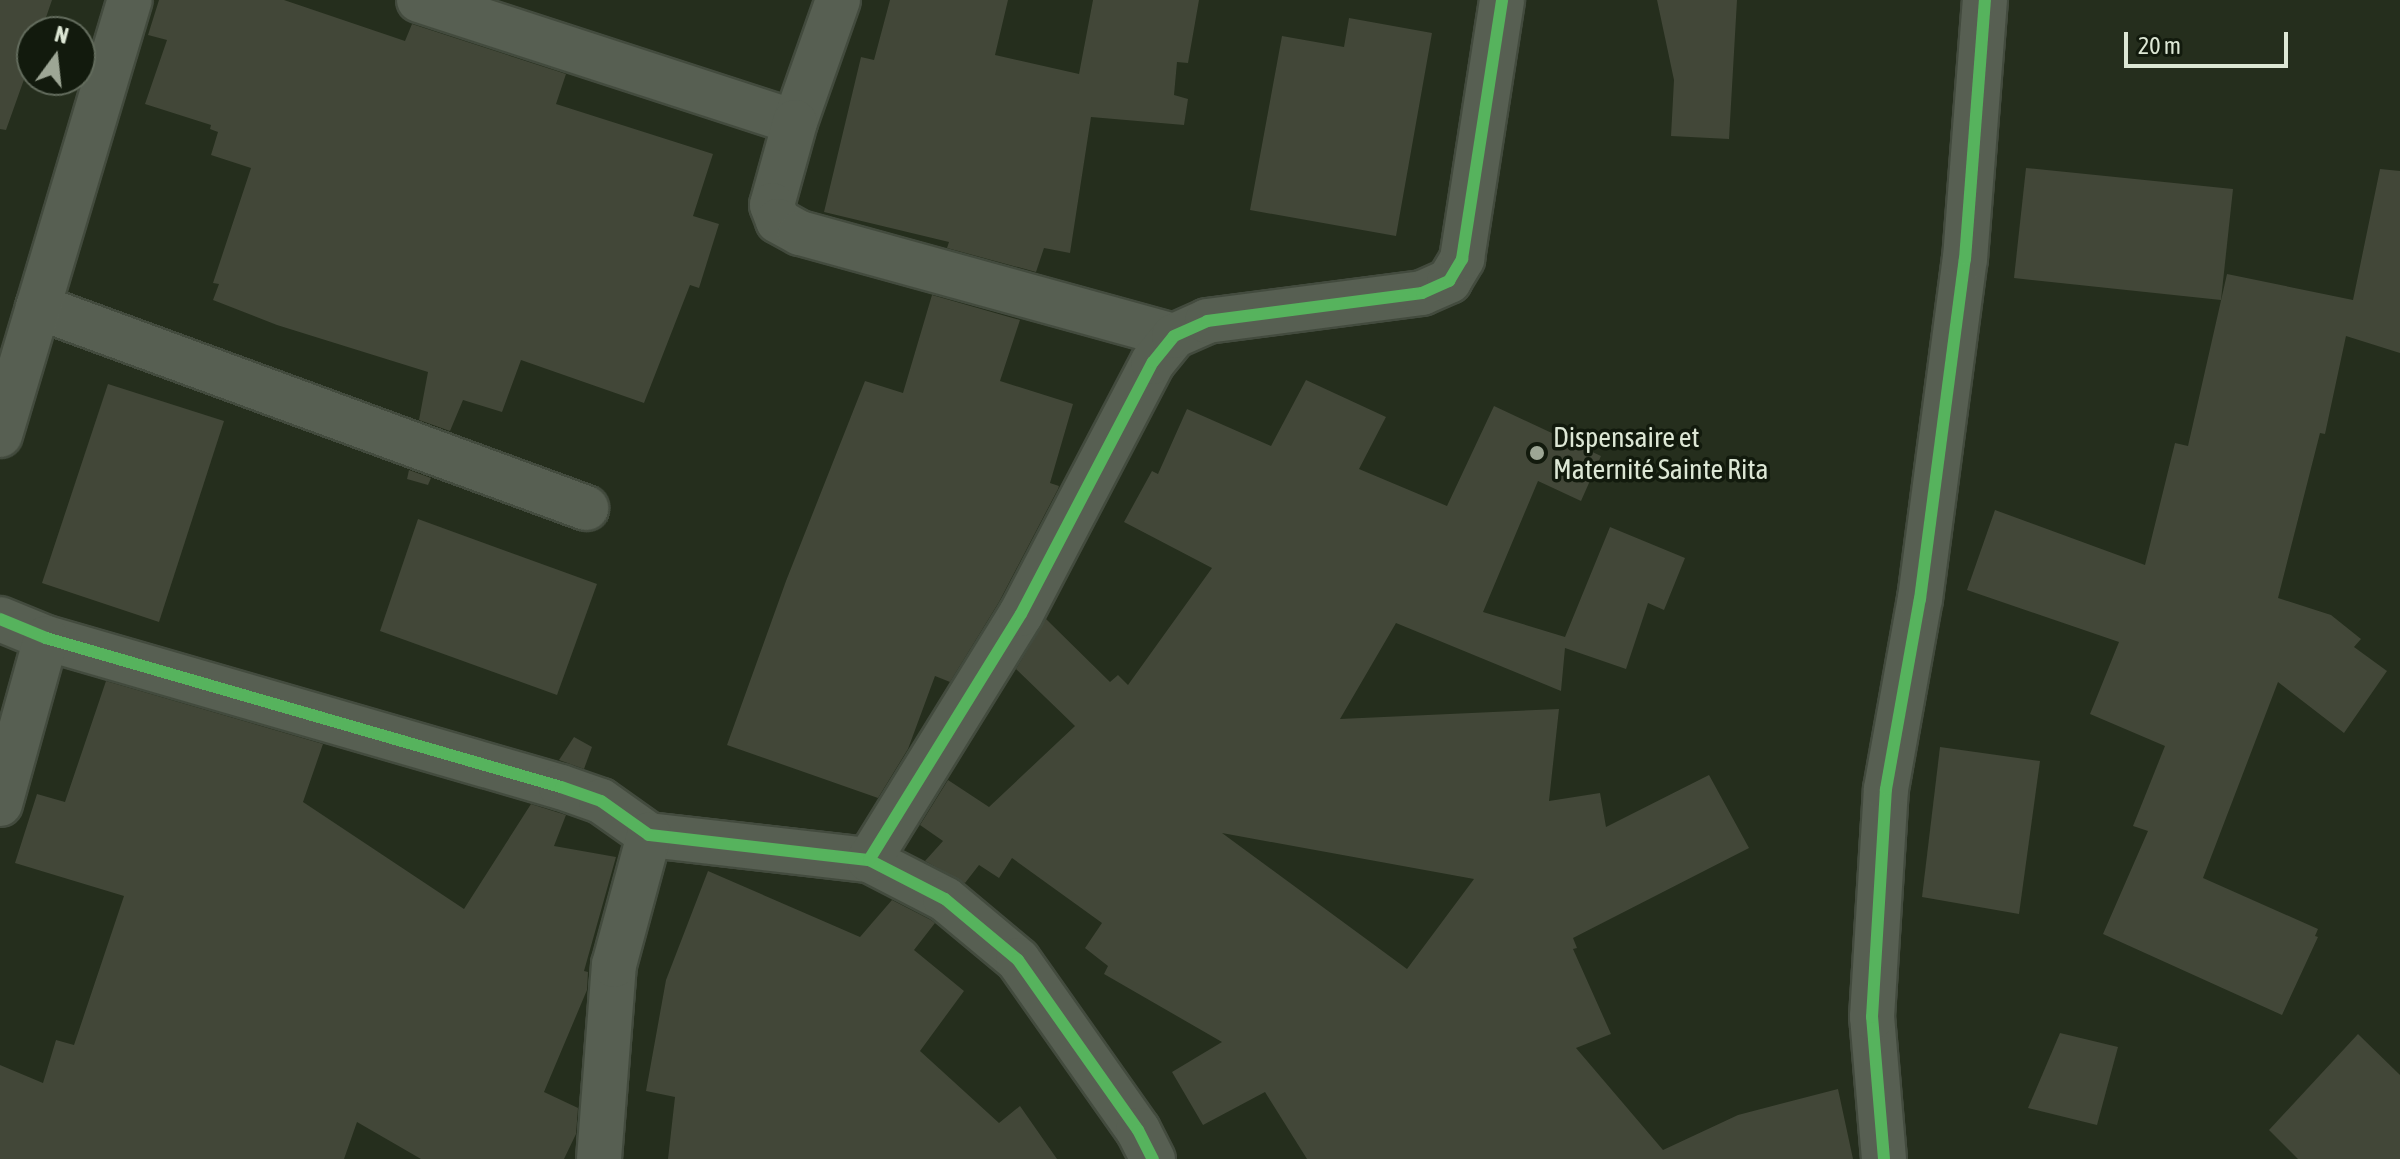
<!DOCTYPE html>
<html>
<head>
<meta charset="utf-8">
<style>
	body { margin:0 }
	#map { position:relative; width:2400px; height:1159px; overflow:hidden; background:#252e1d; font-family:"Asap Condensed",sans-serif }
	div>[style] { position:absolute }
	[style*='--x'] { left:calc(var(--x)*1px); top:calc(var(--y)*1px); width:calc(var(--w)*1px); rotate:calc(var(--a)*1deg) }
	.building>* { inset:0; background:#424738 }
	.roads { filter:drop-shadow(2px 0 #434b3e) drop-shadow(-2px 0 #434b3e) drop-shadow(0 2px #434b3e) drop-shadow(0 -2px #434b3e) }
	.street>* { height:44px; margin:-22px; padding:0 22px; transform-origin:22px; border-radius:22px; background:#575f52 }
	.cycleway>* { height:12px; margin:-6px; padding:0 6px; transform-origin:6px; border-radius:6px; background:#56b35d }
	.dots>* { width:22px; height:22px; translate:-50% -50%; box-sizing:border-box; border:4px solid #121a0d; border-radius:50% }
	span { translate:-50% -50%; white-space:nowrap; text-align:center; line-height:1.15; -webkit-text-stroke:7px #121a0d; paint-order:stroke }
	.poi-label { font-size:28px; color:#dde7d5 }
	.left { translate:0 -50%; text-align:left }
	.north { position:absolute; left:16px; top:16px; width:80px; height:80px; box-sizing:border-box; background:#121a0d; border:2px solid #636c5d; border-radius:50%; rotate:15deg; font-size:22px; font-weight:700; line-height:32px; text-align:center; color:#dde7d5 }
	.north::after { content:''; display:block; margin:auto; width:28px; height:36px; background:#9da695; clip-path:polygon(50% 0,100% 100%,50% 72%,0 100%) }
	.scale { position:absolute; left:2124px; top:32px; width:164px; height:36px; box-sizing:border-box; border:4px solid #dde7d5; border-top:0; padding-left:10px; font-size:24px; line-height:28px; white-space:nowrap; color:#dde7d5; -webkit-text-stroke:6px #121a0d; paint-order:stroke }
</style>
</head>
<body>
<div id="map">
	<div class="building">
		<i style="clip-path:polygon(0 0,52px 0,41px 32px,32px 32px,32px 57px,6px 130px,0 129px)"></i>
		<i style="clip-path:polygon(159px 0,284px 0,405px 41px,412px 24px,566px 74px,556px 104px,713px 154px,693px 216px,719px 224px,699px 288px,690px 285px,644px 403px,521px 360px,502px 412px,463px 400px,450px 431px,419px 420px,428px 372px,277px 325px,213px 300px,219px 284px,213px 283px,251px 168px,211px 155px,218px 132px,210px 129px,211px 125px,145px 104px,167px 40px,148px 35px)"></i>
		<i style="clip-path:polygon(890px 0,1008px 0,995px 55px,1079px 74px,1093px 0,1199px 0,1188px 63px,1177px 62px,1174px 95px,1188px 99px,1184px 125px,1091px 117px,1070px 253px,1044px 248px,1036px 272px,947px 248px,949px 242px,824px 212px,861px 57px,874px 60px)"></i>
		<i style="clip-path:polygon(1657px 0,1737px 0,1729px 139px,1671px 136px,1674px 80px)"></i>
		<i style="clip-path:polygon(1349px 18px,1432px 33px,1396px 236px,1250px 210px,1282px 36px,1344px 47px)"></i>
		<i style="clip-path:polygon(2026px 168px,2233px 189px,2221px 300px,2014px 278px)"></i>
		<i style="clip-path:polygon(2380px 169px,2400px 171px,2400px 353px,2346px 336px,2325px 434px,2320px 433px,2278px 598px,2331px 615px,2361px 639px,2354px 647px,2387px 671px,2344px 733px,2278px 682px,2203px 878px,2318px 929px,2315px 936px,2318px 937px,2282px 1015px,2103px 934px,2148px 831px,2133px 826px,2165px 746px,2090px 714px,2119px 642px,1967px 590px,1995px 510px,2145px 565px,2175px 443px,2188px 446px,2227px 274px,2353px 300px)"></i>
		<i style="clip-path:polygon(932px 295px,1020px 320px,1000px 381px,1073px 404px,1050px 483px,1059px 486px,1058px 489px,999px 602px,950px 682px,935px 676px,908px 749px,878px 798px,727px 745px,786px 581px,865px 381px,903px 393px)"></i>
		<i style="clip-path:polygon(evenodd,1306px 380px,1386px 417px,1359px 469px,1447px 506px,1494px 406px,1601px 456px,1581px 501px,1538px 481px,1483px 612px,1565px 637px,1610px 527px,1685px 558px,1664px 610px,1648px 603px,1626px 669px,1565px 648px,1561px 691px,1396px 623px,1340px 719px,1559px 709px,1549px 801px,1600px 793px,1606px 827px,1709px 775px,1749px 848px,1573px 938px,1577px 948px,1573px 949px,1611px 1034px,1576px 1048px,1663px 1150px,1738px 1115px,1838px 1089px,1853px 1159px,1307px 1159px,1265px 1092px,1203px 1125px,1172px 1072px,1222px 1042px,1104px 974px,1108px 966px,1085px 948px,1102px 923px,1012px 858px,999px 878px,979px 865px,965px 883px,925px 861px,943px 841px,920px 825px,948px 780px,989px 807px,1075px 726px,1016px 669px,1046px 619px,1110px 682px,1118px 675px,1128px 685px,1212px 568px,1124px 522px,1152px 471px,1158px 474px,1187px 409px,1271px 446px,1306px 380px,1222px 833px,1474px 879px,1407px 969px,1222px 833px)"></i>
		<i style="clip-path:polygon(108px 384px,224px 421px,159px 622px,42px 583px)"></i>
		<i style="clip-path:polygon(409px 470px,431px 478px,428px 485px,407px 479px)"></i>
		<i style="clip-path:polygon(418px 519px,597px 584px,557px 695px,380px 631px)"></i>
		<i style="clip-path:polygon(106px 681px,323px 744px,303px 802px,464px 909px,531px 804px,566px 815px,554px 846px,616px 857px,584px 971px,588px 972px,587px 990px,544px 1092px,578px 1108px,576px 1134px,564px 1159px,421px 1159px,357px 1122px,344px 1159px,0 1159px,0 1065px,43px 1083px,56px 1040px,74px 1045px,124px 896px,15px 863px,37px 794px,65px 802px)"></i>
		<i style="clip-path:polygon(574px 737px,592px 747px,584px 769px,559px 760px)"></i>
		<i style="clip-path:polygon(1940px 747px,2040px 761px,2019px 914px,1922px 897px)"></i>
		<i style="clip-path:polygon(708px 871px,860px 937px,892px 900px,931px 920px,935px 923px,914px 950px,964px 991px,920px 1051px,999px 1123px,1020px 1106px,1057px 1159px,668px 1159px,675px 1097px,646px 1091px,666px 980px)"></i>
		<i style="clip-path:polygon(2060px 1033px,2118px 1047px,2097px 1125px,2028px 1108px)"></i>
		<i style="clip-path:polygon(2358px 1034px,2400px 1075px,2400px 1159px,2298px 1159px,2269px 1130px)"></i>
	</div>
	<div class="roads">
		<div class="street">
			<i style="--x:419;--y:0;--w:395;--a:18"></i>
			<i style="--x:838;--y:0;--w:129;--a:109.4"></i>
			<i style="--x:795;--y:122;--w:86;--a:105.5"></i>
			<i style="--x:772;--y:205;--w:17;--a:69"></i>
			<i style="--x:778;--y:221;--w:25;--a:29"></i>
			<i style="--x:800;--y:233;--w:388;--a:15.4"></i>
			<i style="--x:38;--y:307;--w:584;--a:20.14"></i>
			<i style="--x:0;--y:435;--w:454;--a:-73.4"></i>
			<i style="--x:0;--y:619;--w:50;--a:22.4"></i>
			<i style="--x:46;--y:638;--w:536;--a:16.14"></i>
			<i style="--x:561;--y:787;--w:42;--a:19.3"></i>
			<i style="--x:601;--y:801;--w:59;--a:35.3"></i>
			<i style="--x:649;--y:835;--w:221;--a:6.5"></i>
			<i style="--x:869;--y:860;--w:85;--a:27.2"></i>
			<i style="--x:945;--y:899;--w:95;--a:39.9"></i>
			<i style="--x:1018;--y:960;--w:208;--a:54.8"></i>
			<i style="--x:1138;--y:1130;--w:33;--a:63"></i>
			<i style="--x:0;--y:804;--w:172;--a:-74.5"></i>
			<i style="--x:869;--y:860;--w:289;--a:-58.3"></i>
			<i style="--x:1021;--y:614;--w:284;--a:-62.4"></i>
			<i style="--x:1153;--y:362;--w:33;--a:-51"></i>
			<i style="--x:1174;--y:336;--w:36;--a:-24"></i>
			<i style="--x:1207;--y:321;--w:217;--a:-7.4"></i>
			<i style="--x:1422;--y:293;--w:30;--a:-24"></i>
			<i style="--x:1449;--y:281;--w:26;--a:-59"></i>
			<i style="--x:1462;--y:259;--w:262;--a:-81.2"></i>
			<i style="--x:599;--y:1159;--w:195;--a:-85.6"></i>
			<i style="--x:614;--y:965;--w:135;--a:-74.9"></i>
			<i style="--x:1884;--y:1159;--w:143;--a:-94.8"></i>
			<i style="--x:1872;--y:1017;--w:228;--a:-86.5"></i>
			<i style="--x:1886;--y:789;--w:193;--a:-79.9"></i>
			<i style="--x:1920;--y:599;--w:343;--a:-82.5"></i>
			<i style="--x:1965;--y:259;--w:260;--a:-85.6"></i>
		</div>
	</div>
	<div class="cycleway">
		<i style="--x:0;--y:619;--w:50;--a:22.4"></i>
		<i style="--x:46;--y:638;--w:536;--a:16.14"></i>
		<i style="--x:561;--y:787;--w:42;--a:19.3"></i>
		<i style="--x:601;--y:801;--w:59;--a:35.3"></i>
		<i style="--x:649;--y:835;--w:221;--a:6.5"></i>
		<i style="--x:869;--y:860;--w:85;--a:27.2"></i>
		<i style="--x:945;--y:899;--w:95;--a:39.9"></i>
		<i style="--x:1018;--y:960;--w:208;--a:54.8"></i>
		<i style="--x:1138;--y:1130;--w:33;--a:63"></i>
		<i style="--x:869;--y:860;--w:289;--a:-58.3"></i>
		<i style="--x:1021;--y:614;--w:284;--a:-62.4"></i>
		<i style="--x:1153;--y:362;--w:33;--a:-51"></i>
		<i style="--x:1174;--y:336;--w:36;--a:-24"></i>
		<i style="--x:1207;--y:321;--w:217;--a:-7.4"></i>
		<i style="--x:1422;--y:293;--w:30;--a:-24"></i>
		<i style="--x:1449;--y:281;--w:26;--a:-59"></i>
		<i style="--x:1462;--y:259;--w:262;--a:-81.2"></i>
		<i style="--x:1884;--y:1159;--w:143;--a:-94.8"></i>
		<i style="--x:1872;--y:1017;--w:228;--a:-86.5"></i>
		<i style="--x:1886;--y:789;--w:193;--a:-79.9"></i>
		<i style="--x:1920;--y:599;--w:343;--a:-82.5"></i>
		<i style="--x:1965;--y:259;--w:260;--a:-85.6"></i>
	</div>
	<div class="dots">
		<i style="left:1537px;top:453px;background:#9da695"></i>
	</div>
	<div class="poi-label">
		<span class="left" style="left:1553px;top:453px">Dispensaire et<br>Maternité Sainte Rita</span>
	</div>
	<div class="north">N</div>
	<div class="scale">20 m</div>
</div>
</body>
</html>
